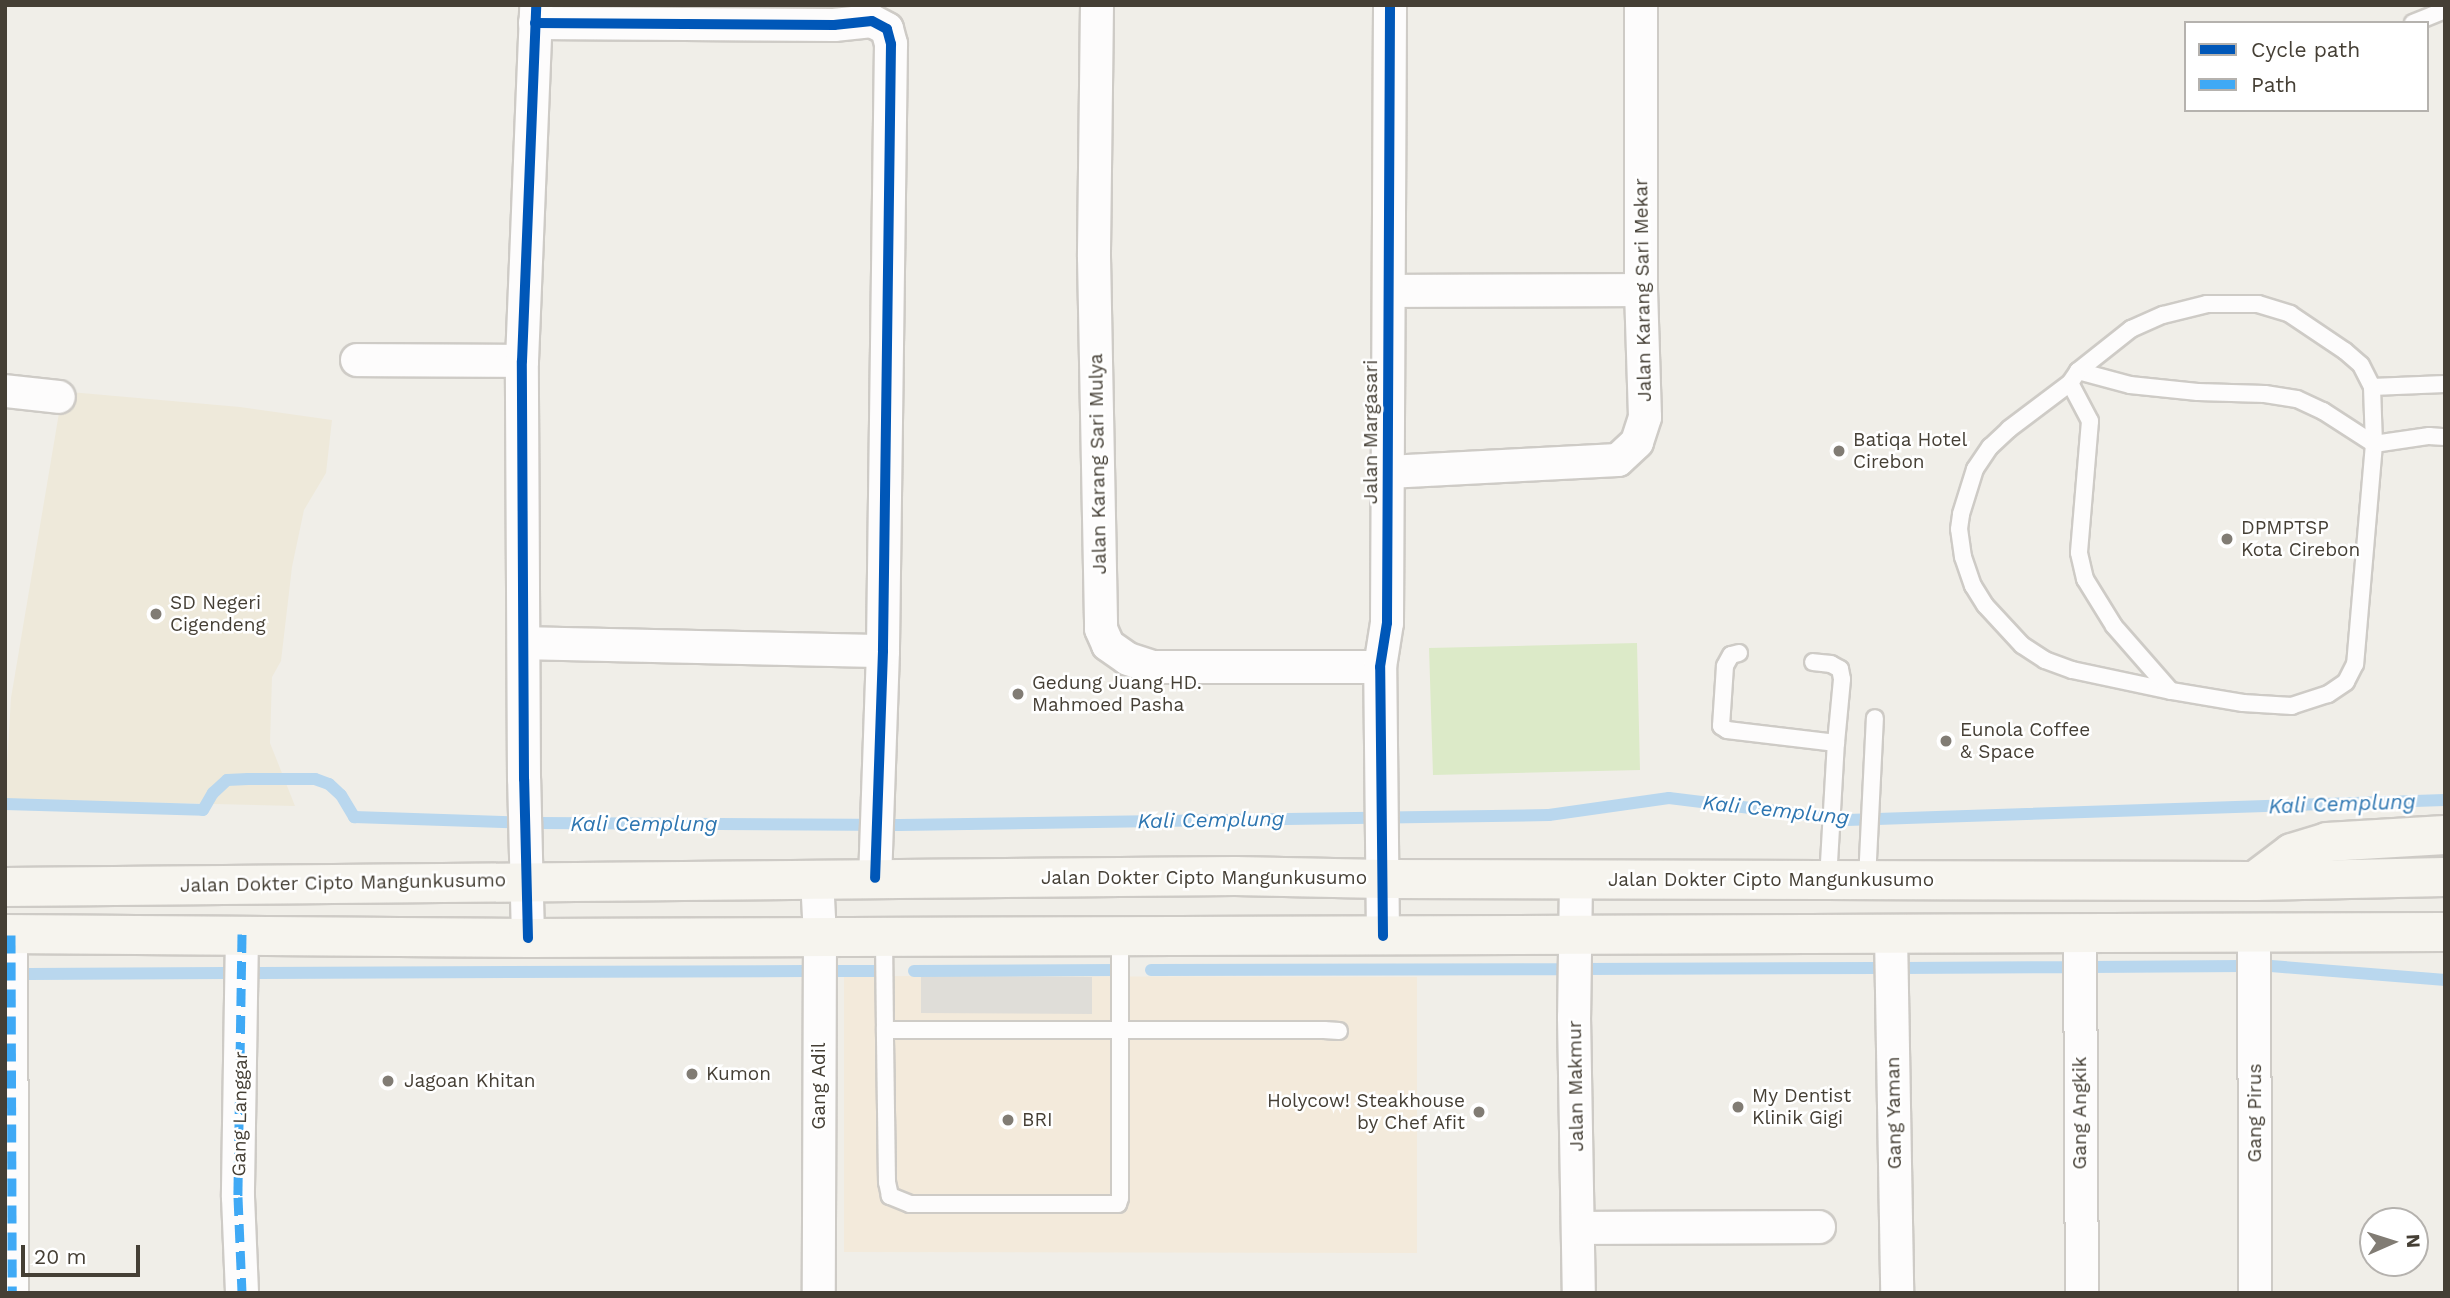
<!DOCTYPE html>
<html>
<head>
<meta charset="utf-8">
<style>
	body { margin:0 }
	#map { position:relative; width:2450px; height:1298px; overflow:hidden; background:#f0eee8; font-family:"Work Sans",sans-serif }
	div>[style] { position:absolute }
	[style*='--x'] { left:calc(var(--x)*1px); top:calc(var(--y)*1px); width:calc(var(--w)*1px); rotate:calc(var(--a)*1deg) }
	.commercial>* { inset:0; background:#f3eadb }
	.education>* { inset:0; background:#eee9da }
	.green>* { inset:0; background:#dceac8 }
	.parking>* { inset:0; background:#dfddd8 }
	.stream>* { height:12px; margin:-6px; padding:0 6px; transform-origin:6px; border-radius:6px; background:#b9d7ee }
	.roads { filter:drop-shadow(2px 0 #cecbc6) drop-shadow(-2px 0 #cecbc6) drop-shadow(0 2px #cecbc6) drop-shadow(0 -2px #cecbc6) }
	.lane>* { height:16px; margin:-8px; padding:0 8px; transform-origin:8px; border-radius:8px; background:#fdfcfc }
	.street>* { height:32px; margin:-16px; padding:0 16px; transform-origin:16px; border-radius:16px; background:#fdfcfc }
	.secondary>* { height:38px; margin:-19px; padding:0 19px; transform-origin:19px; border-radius:19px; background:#f6f4ee }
	.quiet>* { height:9px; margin-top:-4.5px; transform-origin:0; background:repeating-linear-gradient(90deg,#3fa9f5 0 18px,transparent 0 27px) }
	.cycleway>* { height:10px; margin:-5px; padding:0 5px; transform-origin:5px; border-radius:5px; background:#0057b8 }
	.dots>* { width:19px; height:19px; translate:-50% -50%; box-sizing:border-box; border:4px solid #fff; border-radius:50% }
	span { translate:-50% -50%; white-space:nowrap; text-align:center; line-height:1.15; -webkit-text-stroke:5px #fff; paint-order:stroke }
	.street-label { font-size:19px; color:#453f35 }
	.poi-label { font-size:19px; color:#453f35 }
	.left { translate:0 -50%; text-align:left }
	.right { translate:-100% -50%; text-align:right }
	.water-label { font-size:21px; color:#2e76b1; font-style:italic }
	.frame { position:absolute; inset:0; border:7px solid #453f35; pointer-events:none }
	.legend { position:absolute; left:2184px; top:21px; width:245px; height:91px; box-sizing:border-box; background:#fff; border:2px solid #b5b2ae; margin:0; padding:9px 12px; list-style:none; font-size:21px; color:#453f35 }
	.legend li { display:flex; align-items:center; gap:14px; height:35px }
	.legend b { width:35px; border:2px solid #b5b2ae }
	.north { position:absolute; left:2359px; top:1207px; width:70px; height:70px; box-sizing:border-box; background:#fff; border:2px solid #b5b2ae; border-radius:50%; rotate:87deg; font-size:19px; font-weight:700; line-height:28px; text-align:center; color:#453f35 }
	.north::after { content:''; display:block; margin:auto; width:24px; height:32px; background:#817c74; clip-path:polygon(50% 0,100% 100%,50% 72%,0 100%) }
	.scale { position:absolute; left:21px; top:1245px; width:119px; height:32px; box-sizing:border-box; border:4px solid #453f35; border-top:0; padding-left:9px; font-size:21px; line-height:24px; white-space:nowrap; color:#453f35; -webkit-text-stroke:5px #fff; paint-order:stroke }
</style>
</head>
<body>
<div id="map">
	<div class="commercial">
		<i style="clip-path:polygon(844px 976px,1417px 977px,1417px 1253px,844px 1252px)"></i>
	</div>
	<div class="education">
		<i style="clip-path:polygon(70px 392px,240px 407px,332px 420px,326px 473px,304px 510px,292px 567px,281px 661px,272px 677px,270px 743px,295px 806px,5px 799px,11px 698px,60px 407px)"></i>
	</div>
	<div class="green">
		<i style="clip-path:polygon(1637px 643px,1640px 770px,1433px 775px,1429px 648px)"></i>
	</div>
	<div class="parking">
		<i style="clip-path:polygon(921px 976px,1092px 977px,1092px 1014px,921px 1013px)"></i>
	</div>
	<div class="stream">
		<i style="--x:5;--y:804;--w:198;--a:1.7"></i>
		<i style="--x:203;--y:810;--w:20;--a:-60"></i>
		<i style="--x:213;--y:793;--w:19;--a:-43"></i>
		<i style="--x:227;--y:780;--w:21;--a:-3"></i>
		<i style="--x:248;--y:779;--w:67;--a:0"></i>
		<i style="--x:315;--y:779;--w:15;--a:20"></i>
		<i style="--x:329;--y:784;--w:16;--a:43"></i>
		<i style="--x:341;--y:795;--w:26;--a:59"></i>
		<i style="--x:354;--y:817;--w:185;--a:1.9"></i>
		<i style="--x:539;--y:823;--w:361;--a:0.3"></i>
		<i style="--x:900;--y:825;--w:649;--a:-0.88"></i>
		<i style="--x:1549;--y:815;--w:121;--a:-8.1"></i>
		<i style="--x:1669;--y:798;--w:179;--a:7"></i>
		<i style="--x:1847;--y:820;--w:598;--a:-1.92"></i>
		<i style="--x:2271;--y:966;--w:175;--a:4.6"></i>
		<i style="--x:2088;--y:967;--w:157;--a:-0.4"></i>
		<i style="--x:1902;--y:968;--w:167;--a:-0.3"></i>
		<i style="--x:1581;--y:969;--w:296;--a:-0.2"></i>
		<i style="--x:1151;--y:970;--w:409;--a:-0.1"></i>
		<i style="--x:834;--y:971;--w:49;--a:0"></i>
		<i style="--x:914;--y:971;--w:203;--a:-0.3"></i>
		<i style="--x:258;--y:973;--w:547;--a:-0.21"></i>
		<i style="--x:29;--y:974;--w:196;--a:-0.3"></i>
	</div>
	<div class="roads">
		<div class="lane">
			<i style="--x:2413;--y:23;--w:35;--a:-22"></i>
			<i style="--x:2078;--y:371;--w:54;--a:15.1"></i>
			<i style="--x:2130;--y:385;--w:68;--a:5.9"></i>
			<i style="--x:2198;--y:392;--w:67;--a:1.7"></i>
			<i style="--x:2265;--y:394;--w:32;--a:9"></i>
			<i style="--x:2297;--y:399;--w:29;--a:25"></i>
			<i style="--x:2323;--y:411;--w:61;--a:32.9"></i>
			<i style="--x:2374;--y:444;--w:221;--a:94.9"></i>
			<i style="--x:2355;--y:664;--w:20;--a:117"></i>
			<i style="--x:2346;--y:682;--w:22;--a:146"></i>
			<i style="--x:2328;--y:694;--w:38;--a:162"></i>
			<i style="--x:2292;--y:706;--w:49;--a:-176.5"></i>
			<i style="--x:2243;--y:703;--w:73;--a:-170.5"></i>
			<i style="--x:2171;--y:691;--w:101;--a:-168"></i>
			<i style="--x:2072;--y:670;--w:29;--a:-160"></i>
			<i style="--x:2045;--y:660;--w:27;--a:-147"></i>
			<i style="--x:2022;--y:645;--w:54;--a:-132.8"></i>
			<i style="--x:1985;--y:605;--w:22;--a:-122"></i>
			<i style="--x:1973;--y:586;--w:31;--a:-109"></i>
			<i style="--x:1963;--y:557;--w:28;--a:-98"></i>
			<i style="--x:1959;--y:529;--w:15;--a:-82"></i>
			<i style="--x:1961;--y:514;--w:47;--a:-72.7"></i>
			<i style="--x:1975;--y:469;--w:27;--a:-56"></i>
			<i style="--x:1990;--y:447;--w:26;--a:-43"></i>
			<i style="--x:2009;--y:429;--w:76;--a:-37"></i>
			<i style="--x:2070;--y:383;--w:14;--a:-56"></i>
			<i style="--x:2078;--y:371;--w:68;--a:-38.4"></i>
			<i style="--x:2131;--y:329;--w:35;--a:-24"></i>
			<i style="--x:2163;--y:315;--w:45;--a:-14"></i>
			<i style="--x:2207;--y:304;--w:51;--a:0"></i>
			<i style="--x:2258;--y:304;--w:34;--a:17"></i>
			<i style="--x:2290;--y:314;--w:66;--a:33.9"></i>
			<i style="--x:2345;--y:351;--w:21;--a:41"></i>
			<i style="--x:2361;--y:365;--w:25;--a:63"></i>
			<i style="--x:2372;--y:387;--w:57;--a:88"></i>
			<i style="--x:2374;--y:444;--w:56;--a:-8.3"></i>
			<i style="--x:2429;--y:436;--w:16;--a:4"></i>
			<i style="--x:2070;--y:383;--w:43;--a:62.2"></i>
			<i style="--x:2090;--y:421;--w:132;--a:94.8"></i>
			<i style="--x:2079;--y:553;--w:27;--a:77"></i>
			<i style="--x:2085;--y:579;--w:55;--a:58.3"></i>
			<i style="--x:2114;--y:626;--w:86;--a:48.8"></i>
			<i style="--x:2372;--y:387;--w:73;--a:-2.4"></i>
			<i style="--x:1739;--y:653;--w:8;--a:166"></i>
			<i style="--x:1731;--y:655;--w:13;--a:119"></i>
			<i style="--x:1725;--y:666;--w:60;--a:93.8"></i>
			<i style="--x:1721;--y:726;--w:7;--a:34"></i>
			<i style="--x:1727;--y:730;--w:110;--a:6.8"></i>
			<i style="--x:1836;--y:743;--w:64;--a:-84.6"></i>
			<i style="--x:1842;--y:679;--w:10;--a:-101"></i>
			<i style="--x:1840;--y:669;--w:10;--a:-151"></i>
			<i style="--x:1831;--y:664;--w:18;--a:-174"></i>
			<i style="--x:1828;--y:880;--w:137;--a:-86.7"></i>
			<i style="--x:1867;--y:880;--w:162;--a:-87.2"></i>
			<i style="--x:884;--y:937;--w:93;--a:89.4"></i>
			<i style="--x:1120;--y:937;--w:261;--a:90"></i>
			<i style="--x:1120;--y:1198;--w:6;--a:108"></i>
			<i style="--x:1118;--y:1204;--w:208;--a:180"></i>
			<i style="--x:910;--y:1204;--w:22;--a:-158"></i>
			<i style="--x:890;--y:1196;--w:14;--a:-102"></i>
			<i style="--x:887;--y:1182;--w:152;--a:-90.8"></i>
			<i style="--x:885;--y:1030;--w:439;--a:0"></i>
			<i style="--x:1324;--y:1030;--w:15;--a:4"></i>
		</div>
		<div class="street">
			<i style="--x:1097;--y:5;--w:252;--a:90.7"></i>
			<i style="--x:1094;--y:257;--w:372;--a:88.9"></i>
			<i style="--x:1101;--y:629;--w:17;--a:66"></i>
			<i style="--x:1108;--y:645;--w:24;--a:35"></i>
			<i style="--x:1128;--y:659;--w:26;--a:18"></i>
			<i style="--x:1153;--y:667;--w:227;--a:0"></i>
			<i style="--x:535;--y:23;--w:299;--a:0.4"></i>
			<i style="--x:834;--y:25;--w:38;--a:-6"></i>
			<i style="--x:872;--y:21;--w:17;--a:28"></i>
			<i style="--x:887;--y:29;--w:16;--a:75"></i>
			<i style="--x:891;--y:44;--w:607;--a:90.76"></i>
			<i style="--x:883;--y:651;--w:227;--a:92"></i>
			<i style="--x:1389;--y:291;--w:252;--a:-0.2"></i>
			<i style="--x:357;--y:360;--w:165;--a:0.3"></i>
			<i style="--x:5;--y:391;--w:54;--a:6.3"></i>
			<i style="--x:1388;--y:472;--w:230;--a:-3"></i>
			<i style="--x:1618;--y:460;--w:26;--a:-43"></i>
			<i style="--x:1637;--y:442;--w:26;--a:-72"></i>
			<i style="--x:1645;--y:417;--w:127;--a:-91.8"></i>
			<i style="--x:1641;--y:290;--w:285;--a:-90"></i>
			<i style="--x:524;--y:643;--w:359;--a:1.3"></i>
			<i style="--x:817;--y:879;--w:58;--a:87"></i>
			<i style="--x:820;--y:937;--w:356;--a:90.2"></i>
			<i style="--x:1576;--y:880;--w:137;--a:90.8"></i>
			<i style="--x:1574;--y:1017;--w:276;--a:89"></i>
			<i style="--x:2080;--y:933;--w:360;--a:89.7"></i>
			<i style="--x:2254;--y:933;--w:360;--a:89.8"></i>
			<i style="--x:242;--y:934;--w:263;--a:90.9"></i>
			<i style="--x:238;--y:1197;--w:96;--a:87.6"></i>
			<i style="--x:1891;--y:934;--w:359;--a:89"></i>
			<i style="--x:11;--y:935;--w:358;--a:89.8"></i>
			<i style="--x:1383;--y:936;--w:269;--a:-90.6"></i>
			<i style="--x:1380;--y:667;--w:45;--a:-81"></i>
			<i style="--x:1387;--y:623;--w:618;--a:-89.72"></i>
			<i style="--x:528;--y:938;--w:159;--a:-91.4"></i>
			<i style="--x:524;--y:779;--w:418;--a:-90.3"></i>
			<i style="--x:522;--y:361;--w:356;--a:-87.7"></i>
			<i style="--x:1579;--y:1228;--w:240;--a:-0.2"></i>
		</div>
		<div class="secondary">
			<i style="--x:2255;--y:881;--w:46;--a:-37.1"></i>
			<i style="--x:2292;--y:853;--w:37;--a:-17"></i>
			<i style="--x:2327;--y:842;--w:118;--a:-3.4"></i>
			<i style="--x:5;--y:887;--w:1230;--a:-0.51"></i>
			<i style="--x:1235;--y:876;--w:148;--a:1.2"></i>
			<i style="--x:1383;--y:879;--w:872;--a:0.13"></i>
			<i style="--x:2255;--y:881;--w:190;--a:-1.2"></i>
			<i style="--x:5;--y:934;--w:523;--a:0.44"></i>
			<i style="--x:528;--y:938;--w:1917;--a:-0.18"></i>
		</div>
	</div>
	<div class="quiet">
		<i style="--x:242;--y:934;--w:263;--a:90.9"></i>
		<i style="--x:238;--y:1197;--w:96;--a:87.6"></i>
		<i style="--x:11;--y:935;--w:358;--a:89.8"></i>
	</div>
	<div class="cycleway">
		<i style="--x:535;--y:23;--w:299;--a:0.4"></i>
		<i style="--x:834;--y:25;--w:38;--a:-6"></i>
		<i style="--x:872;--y:21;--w:17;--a:28"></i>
		<i style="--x:887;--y:29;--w:16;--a:75"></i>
		<i style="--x:891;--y:44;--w:607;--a:90.76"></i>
		<i style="--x:883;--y:651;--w:227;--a:92"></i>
		<i style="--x:1383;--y:936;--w:269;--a:-90.6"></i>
		<i style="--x:1380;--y:667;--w:45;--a:-81"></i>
		<i style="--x:1387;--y:623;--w:618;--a:-89.72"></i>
		<i style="--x:528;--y:938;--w:159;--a:-91.4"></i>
		<i style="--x:524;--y:779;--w:418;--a:-90.3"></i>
		<i style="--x:522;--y:361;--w:356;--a:-87.7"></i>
	</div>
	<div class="dots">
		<i style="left:1839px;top:451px;background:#817c74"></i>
		<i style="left:2227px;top:539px;background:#817c74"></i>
		<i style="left:156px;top:614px;background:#817c74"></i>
		<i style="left:1018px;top:694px;background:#817c74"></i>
		<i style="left:1946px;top:741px;background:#817c74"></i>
		<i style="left:692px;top:1074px;background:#817c74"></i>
		<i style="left:388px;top:1081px;background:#817c74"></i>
		<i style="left:1738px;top:1107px;background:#817c74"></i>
		<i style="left:1479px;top:1112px;background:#817c74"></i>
		<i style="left:1008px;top:1120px;background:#817c74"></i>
	</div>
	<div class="street-label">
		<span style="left:1643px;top:290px;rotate:-91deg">Jalan Karang Sari Mekar</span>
		<span style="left:1371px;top:432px;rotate:-90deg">Jalan Margasari</span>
		<span style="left:1098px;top:464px;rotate:-91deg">Jalan Karang Sari Mulya</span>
		<span style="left:1204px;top:878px">Jalan Dokter Cipto Mangunkusumo</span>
		<span style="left:1771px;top:880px">Jalan Dokter Cipto Mangunkusumo</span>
		<span style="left:343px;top:883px;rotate:-1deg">Jalan Dokter Cipto Mangunkusumo</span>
		<span style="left:819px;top:1086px;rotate:-90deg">Gang Adil</span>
		<span style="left:1576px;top:1086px;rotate:-91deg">Jalan Makmur</span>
		<span style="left:1894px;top:1113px;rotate:-91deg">Gang Yaman</span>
		<span style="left:2080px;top:1113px;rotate:-90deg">Gang Angkik</span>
		<span style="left:2255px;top:1113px;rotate:-90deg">Gang Pirus</span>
		<span style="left:240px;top:1114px;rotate:-89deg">Gang Langgar</span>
	</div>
	<div class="poi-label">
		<span class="left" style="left:1853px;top:451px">Batiqa Hotel<br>Cirebon</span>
		<span class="left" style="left:2241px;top:539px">DPMPTSP<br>Kota Cirebon</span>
		<span class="left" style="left:170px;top:614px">SD Negeri<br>Cigendeng</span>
		<span class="left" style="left:1032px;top:694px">Gedung Juang HD.<br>Mahmoed Pasha</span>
		<span class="left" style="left:1960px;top:741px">Eunola Coffee<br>&amp; Space</span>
		<span class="left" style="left:706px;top:1074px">Kumon</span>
		<span class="left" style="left:404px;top:1081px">Jagoan Khitan</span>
		<span class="left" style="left:1752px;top:1107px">My Dentist<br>Klinik Gigi</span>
		<span class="right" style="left:1465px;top:1112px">Holycow! Steakhouse<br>by Chef Afit</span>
		<span class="left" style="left:1022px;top:1120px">BRI</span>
	</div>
	<div class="water-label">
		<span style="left:2342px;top:804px;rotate:-2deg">Kali Cemplung</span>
		<span style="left:1776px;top:810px;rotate:6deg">Kali Cemplung</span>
		<span style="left:1211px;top:820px;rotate:-1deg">Kali Cemplung</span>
		<span style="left:644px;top:824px">Kali Cemplung</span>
	</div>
	<div class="frame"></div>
	<ul class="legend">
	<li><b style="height:9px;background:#0057b8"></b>Cycle path</li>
	<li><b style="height:9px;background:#3fa9f5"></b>Path</li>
	</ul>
	<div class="north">N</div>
	<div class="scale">20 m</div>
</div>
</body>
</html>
